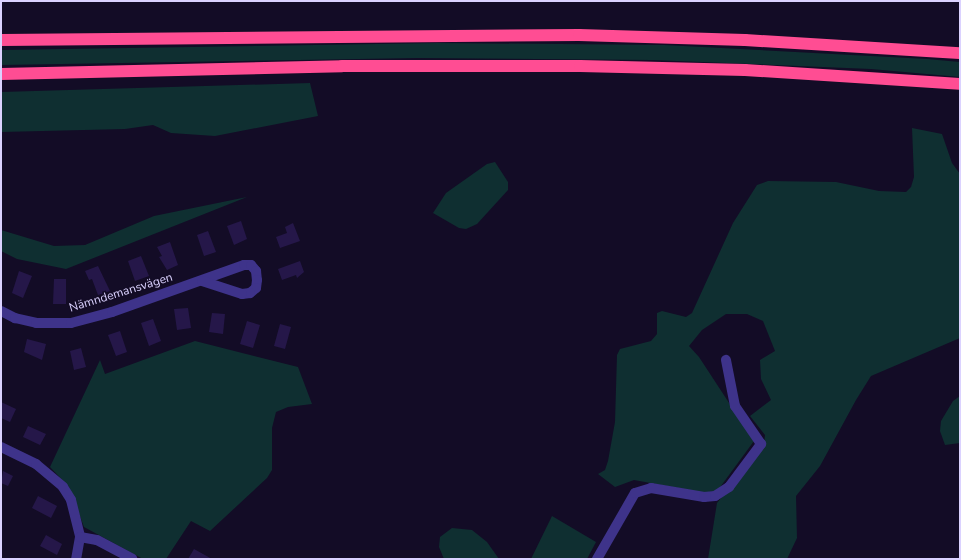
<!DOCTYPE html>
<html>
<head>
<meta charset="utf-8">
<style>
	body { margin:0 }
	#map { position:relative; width:961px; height:560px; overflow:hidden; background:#130c26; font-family:"Nunito Sans",sans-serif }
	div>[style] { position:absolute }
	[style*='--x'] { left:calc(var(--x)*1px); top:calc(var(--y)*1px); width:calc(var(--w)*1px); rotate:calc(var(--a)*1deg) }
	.green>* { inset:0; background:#0f2f31 }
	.building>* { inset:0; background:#251749 }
	.minor>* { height:10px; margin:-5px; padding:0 5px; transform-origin:5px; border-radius:5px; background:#3e338a }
	.highway>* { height:12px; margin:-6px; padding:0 6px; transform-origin:6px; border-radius:6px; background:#ff4d93 }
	span { translate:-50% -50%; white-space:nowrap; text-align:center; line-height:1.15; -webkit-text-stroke:3px #130c26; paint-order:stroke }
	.street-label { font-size:12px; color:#dbd2ff }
	.frame { position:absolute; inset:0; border:2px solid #dbd2ff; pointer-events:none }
</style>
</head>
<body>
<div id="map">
	<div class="green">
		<i style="clip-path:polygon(438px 43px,664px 45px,927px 59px,960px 62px,960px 77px,871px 69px,652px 60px,418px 58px,1px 65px,1px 50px)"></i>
		<i style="clip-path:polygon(310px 83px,318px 116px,215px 136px,171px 133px,153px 125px,125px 129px,1px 132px,1px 92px)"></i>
		<i style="clip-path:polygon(912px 128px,942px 134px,952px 163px,960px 174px,960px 338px,871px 376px,856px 400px,820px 466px,796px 496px,797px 538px,787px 559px,708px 559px,717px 503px,764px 444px,765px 435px,750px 416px,771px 400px,761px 379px,760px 360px,775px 351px,763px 321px,747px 314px,726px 314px,702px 330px,689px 346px,699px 357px,754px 441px,718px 490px,705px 493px,634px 480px,615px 487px,598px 474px,605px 470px,608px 461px,615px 422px,617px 355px,620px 349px,651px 341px,657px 334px,657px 313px,662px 311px,686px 317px,692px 313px,733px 223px,757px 185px,768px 181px,836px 182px,879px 191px,906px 192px,911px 187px,914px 177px)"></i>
		<i style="clip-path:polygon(495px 162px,508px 182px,508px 190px,477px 224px,466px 229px,459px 228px,433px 213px,446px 193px,487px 164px)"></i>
		<i style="clip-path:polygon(247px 197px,66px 269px,17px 259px,1px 251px,1px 230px,54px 246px,85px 245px,154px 216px)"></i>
		<i style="clip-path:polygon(195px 341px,298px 367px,312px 404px,288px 407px,276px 412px,272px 428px,272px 470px,267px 478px,210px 531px,191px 521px,166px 559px,143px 559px,84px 527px,69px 487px,50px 467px,100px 360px,105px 374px)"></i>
		<i style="clip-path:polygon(960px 396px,960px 443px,945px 445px,940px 431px,941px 421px,953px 401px)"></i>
		<i style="clip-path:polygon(552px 516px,596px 542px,587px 559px,531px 559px)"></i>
		<i style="clip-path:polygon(452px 528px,472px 530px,487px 542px,499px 559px,444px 559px,439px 547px,440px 537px)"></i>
	</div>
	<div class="building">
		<i style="clip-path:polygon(241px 221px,247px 239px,234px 245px,227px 226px)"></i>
		<i style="clip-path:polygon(293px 223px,300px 241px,280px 248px,276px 237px,287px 233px,285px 227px)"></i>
		<i style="clip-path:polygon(208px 231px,216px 252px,204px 256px,197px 235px)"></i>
		<i style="clip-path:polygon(170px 242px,178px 265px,167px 270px,159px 257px,162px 256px,157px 247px)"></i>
		<i style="clip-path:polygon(141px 256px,149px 276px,135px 281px,128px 261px)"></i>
		<i style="clip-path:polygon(300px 261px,304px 272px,297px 278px,296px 275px,282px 280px,278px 269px)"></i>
		<i style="clip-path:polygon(98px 266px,110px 291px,98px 295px,92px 279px,89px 280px,85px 271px)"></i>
		<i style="clip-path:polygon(19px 271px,32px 276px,23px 298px,12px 293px)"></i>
		<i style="clip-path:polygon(54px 279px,66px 279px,66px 304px,53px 304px)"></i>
		<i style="clip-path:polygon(188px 308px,191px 328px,177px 330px,174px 309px)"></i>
		<i style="clip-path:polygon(212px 313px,225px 314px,223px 334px,209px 332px)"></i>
		<i style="clip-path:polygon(153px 319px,161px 341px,149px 346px,141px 323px)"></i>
		<i style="clip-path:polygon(247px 321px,260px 325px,253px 348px,240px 344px)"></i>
		<i style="clip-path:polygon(280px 324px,291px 327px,285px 349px,274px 346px)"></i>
		<i style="clip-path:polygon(120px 331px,127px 352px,116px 356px,108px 335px)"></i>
		<i style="clip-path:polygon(27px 339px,46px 344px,42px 360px,24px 352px)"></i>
		<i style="clip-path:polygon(81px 348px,86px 367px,74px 370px,70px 351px)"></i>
		<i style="clip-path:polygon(1px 402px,16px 409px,10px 422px,1px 418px)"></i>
		<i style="clip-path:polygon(28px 426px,46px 434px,40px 445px,23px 437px)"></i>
		<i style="clip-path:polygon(3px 471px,13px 476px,8px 486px,1px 483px)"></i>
		<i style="clip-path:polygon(38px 496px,57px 506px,51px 518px,32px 508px)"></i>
		<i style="clip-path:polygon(46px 535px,62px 544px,57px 555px,40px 546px)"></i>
		<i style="clip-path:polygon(194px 549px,212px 559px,188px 559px)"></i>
	</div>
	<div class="minor">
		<i style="--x:1;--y:311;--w:16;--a:27"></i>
		<i style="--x:15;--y:318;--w:22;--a:13"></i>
		<i style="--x:36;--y:323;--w:35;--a:0"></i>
		<i style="--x:71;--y:323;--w:42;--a:-15"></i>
		<i style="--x:112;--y:312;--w:140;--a:-19.6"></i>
		<i style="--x:244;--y:265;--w:7;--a:0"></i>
		<i style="--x:251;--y:265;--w:8;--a:50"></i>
		<i style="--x:256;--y:271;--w:9;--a:84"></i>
		<i style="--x:257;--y:280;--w:8;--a:97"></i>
		<i style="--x:256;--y:288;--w:8;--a:140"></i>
		<i style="--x:250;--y:293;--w:8;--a:173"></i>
		<i style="--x:242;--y:294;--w:42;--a:-162"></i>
		<i style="--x:1;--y:447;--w:39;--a:26"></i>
		<i style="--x:36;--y:464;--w:35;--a:40"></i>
		<i style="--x:63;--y:487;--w:15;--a:58"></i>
		<i style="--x:71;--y:500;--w:38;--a:76"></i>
		<i style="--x:80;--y:537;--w:22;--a:100"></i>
		<i style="--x:80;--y:537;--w:17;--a:10"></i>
		<i style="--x:97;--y:540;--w:40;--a:28"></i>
		<i style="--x:597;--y:559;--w:76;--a:-60.1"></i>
		<i style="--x:635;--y:493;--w:17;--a:-17"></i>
		<i style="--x:651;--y:488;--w:54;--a:9.6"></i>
		<i style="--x:704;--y:497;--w:11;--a:-5"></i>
		<i style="--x:715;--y:496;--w:17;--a:-33"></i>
		<i style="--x:729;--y:487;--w:54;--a:-53.3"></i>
		<i style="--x:761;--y:444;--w:46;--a:-124.4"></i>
		<i style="--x:735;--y:406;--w:47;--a:-101.1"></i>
	</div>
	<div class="highway">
		<i style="--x:1;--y:40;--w:578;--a:-0.5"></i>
		<i style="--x:579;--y:35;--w:166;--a:1.7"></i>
		<i style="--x:745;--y:40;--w:215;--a:3.5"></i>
		<i style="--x:1;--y:74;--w:341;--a:-1.3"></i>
		<i style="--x:342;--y:66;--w:238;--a:0"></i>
		<i style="--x:580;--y:66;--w:165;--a:1.4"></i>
		<i style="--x:745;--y:70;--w:215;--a:3.7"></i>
	</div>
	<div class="street-label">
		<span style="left:121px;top:293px;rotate:-17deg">Nämndemansvägen</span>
	</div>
	<div class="frame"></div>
</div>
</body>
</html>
